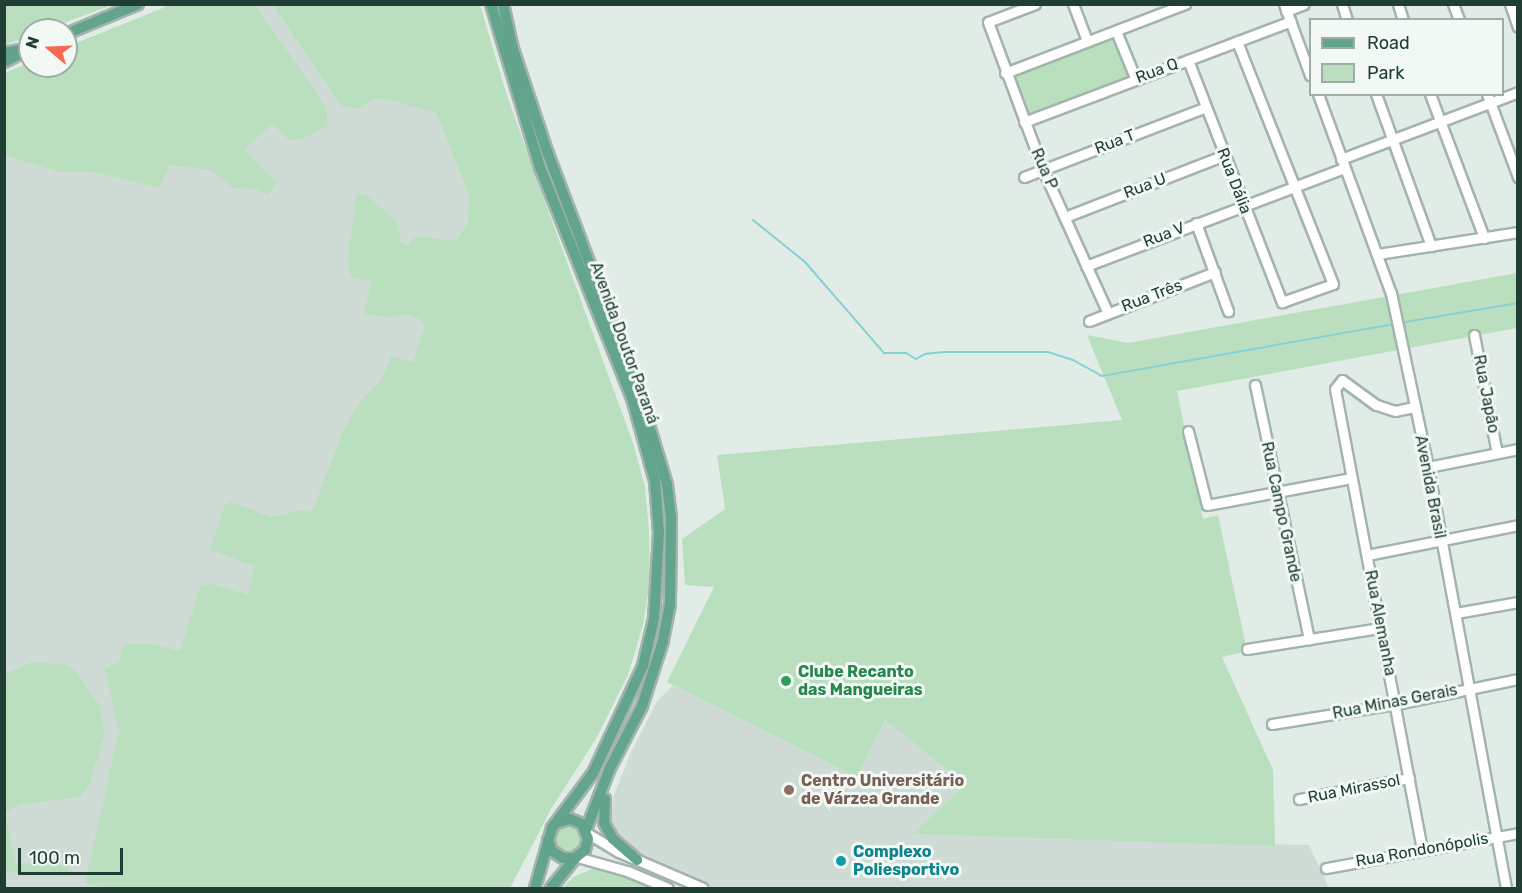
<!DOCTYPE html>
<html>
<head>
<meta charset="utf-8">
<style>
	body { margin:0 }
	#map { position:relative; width:1522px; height:893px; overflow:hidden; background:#e1ece6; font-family:Rubik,sans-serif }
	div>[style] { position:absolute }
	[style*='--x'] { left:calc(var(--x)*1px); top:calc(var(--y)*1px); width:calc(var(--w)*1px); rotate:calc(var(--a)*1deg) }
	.built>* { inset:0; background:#cfdcd5 }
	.green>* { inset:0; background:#b9dfbf }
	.round { border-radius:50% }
	.stream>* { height:2px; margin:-1px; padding:0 1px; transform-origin:1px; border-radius:1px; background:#86d1d4 }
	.roads { filter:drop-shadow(2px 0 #a3b4ad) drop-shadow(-2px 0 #a3b4ad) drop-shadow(0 2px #a3b4ad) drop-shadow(0 -2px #a3b4ad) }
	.minor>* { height:9px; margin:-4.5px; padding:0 4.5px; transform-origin:4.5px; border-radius:4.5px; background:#fff }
	.major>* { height:10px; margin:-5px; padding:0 5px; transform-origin:5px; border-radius:5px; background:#63a48c }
	.dots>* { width:16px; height:16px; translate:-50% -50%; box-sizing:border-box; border:3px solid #f2f9f4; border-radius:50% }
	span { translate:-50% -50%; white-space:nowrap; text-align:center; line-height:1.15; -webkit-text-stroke:6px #f2f9f4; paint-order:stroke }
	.street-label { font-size:16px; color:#203e33 }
	.leisure-label { font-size:16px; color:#27864d; font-weight:700 }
	.left { translate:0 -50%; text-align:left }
	.education-label { font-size:16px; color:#785e54; font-weight:700 }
	.culture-label { font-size:16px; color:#0d838f; font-weight:700 }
	.frame { position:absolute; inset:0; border:6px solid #203e33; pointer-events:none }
	.legend { position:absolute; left:1309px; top:18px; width:195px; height:78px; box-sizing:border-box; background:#f2f9f4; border:2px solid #9eaea7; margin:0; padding:8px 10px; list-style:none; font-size:18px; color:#203e33 }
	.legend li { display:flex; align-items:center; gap:12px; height:30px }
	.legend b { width:30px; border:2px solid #9eaea7 }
	.north { position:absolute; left:18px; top:18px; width:60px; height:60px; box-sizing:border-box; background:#f2f9f4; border:2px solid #9eaea7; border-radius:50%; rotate:289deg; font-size:16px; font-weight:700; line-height:24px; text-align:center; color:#203e33 }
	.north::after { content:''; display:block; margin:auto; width:21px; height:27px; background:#f86953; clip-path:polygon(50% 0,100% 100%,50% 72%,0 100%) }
	.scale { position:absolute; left:18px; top:848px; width:105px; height:27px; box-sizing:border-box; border:3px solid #203e33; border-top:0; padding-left:8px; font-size:18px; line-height:21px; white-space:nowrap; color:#203e33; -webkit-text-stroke:4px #f2f9f4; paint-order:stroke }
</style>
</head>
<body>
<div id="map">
	<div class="built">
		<i style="clip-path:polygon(170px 5px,480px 5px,494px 59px,545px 200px,213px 888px,5px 888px,4px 73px,30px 66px,66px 66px,66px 48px)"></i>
		<i style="clip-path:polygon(673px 685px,857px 777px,885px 720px,966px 785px,913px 834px,1309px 845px,1329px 888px,696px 888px,699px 881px,634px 853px,618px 838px,610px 816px,613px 798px,631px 752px,658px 700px)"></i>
	</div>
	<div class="green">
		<i style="clip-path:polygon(5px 4px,87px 5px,112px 5px,45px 30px,30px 30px,30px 36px,5px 45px)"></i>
		<i style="clip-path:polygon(171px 5px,255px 5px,326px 106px,328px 126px,302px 139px,289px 140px,273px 124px,244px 149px,277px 183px,268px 195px,254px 189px,233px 188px,210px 170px,170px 165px,158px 188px,94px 172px,59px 172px,5px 155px,5px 73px,30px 62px,30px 66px,66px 66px,66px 47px)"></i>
		<i style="clip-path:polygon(273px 5px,480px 5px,510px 106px,633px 443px,645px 487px,649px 530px,650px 582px,643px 625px,628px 675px,597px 737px,551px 809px,510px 888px,107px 888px,85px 883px,119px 732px,105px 669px,119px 661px,124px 644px,153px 644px,180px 651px,201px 585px,213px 584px,248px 595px,255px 566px,210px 550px,225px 505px,231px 502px,271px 517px,303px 510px,312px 512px,345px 427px,361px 400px,383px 378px,391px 356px,413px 362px,425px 326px,421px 320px,406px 314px,391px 318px,364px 314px,372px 282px,351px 277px,348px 259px,356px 195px,366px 194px,385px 211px,396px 221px,402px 243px,408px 246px,412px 239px,421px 237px,455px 241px,468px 225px,469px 195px,437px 113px,387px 99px,374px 99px,358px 109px,341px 106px)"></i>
		<i style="clip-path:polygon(1116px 35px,1133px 78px,1024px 120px,1008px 76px)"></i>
		<i style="clip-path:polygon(1517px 273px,1517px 328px,1177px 391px,1203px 519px,1218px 515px,1247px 651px,1222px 657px,1273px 770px,1275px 846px,912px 834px,966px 785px,885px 720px,857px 777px,667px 682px,714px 587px,685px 585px,682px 539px,725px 509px,717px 455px,1122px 420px,1087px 335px,1128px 343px)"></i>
		<i style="clip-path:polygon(32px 662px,67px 665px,74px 670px,100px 706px,103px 719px,104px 737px,88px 787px,81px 797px,22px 804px,5px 812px,15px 863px,69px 866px,66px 876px,5px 872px,5px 678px,7px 673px)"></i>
		<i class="round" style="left:554px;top:825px;width:28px;height:28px"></i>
		<i style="clip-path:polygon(597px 867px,610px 870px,652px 888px,563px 888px,573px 877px)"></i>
	</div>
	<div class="stream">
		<i style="--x:753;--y:220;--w:67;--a:38.9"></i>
		<i style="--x:805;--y:262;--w:121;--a:49"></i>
		<i style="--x:884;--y:353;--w:22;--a:0"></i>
		<i style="--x:906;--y:353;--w:12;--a:31"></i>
		<i style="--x:916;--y:359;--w:10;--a:-29"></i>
		<i style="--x:925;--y:354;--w:19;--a:-6"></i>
		<i style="--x:944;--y:352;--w:104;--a:0"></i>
		<i style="--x:1048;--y:352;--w:26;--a:18"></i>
		<i style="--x:1073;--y:360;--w:33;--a:29"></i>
		<i style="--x:1102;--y:376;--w:297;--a:-10.1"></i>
		<i style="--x:1399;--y:323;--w:121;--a:-9.5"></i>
	</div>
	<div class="roads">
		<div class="minor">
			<i style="--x:1035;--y:4;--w:50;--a:159"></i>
			<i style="--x:988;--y:22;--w:158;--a:69.6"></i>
			<i style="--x:1043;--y:170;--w:157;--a:65.6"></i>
			<i style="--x:1073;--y:4;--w:40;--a:69"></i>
			<i style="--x:1284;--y:4;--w:76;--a:69.9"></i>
			<i style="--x:1342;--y:4;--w:17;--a:73"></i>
			<i style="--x:1398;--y:4;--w:17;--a:73"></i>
			<i style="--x:1453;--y:4;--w:17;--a:69"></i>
			<i style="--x:1510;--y:4;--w:24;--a:71"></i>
			<i style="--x:1286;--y:11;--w:19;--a:-21"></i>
			<i style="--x:1116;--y:31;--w:53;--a:67.8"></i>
			<i style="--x:1188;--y:60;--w:260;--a:68.8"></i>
			<i style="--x:1282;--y:302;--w:54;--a:-19.4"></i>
			<i style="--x:1333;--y:284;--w:261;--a:-111.6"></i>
			<i style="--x:1005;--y:73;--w:193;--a:-21"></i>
			<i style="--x:1318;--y:94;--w:212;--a:69.9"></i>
			<i style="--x:1391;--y:293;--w:178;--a:78"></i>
			<i style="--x:1428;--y:467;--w:428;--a:79.5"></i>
			<i style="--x:1376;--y:94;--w:162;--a:70.1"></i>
			<i style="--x:1430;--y:94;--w:154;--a:69.4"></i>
			<i style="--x:1487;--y:94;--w:89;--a:69.5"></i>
			<i style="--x:1024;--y:122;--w:285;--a:-20.7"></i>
			<i style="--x:1341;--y:159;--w:189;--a:-20.7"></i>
			<i style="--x:1024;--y:177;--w:195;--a:-21"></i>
			<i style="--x:1065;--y:217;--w:172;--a:-21.2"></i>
			<i style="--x:1196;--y:223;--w:94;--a:70"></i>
			<i style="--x:1378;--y:254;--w:142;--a:-8.9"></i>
			<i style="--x:1086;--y:266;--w:276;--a:-20.8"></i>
			<i style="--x:1089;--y:321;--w:135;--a:-21.3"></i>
			<i style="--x:1474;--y:335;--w:120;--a:79"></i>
			<i style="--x:1255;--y:385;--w:260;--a:78"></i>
			<i style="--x:1414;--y:407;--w:19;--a:168"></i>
			<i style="--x:1395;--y:411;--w:20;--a:-162"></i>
			<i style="--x:1376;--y:405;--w:42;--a:-143.7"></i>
			<i style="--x:1342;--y:380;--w:11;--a:128"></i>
			<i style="--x:1335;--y:389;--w:469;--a:79.3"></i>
			<i style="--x:1188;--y:431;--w:76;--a:75.6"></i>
			<i style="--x:1207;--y:505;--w:147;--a:-10.6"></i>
			<i style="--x:1428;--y:467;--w:92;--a:-11.3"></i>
			<i style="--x:1367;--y:555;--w:154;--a:-11.2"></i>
			<i style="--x:1456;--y:613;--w:63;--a:-10.1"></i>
			<i style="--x:1247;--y:649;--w:135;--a:-9"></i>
			<i style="--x:1272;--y:724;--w:126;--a:-9.2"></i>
			<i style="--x:1396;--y:704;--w:125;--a:-11.6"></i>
			<i style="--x:1299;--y:799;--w:112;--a:-10.8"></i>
			<i style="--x:587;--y:833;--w:37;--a:31"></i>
			<i style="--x:619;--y:852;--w:91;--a:23.2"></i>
			<i style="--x:577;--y:857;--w:52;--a:15.6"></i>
			<i style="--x:627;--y:871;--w:44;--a:22.5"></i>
			<i style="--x:1326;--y:868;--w:195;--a:-10.3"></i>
		</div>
		<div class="major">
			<i style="--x:491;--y:4;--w:170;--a:73.3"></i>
			<i style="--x:540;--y:167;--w:249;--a:68.3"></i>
			<i style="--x:632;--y:398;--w:86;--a:74.5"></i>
			<i style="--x:655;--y:481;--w:52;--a:85.6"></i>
			<i style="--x:659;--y:533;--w:86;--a:93.3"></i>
			<i style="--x:654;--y:619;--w:48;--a:103.2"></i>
			<i style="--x:643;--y:666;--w:118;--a:115"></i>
			<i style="--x:593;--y:773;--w:69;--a:126.7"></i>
			<i style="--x:552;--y:828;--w:62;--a:105.8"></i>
			<i style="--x:503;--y:4;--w:46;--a:77.5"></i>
			<i style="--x:513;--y:49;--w:111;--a:71.6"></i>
			<i style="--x:548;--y:154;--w:265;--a:69.2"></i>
			<i style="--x:642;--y:402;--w:87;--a:73.2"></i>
			<i style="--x:667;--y:485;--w:32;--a:83"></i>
			<i style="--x:671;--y:517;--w:87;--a:90.7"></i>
			<i style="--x:670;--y:604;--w:38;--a:101"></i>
			<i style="--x:663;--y:641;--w:68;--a:107.9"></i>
			<i style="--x:642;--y:706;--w:70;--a:117.3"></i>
			<i style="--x:610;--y:768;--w:66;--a:111.2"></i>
			<i style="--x:66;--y:34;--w:78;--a:-22.6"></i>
			<i style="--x:4;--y:53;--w:26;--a:-11"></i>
			<i style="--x:4;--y:62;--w:29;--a:-27"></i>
			<i style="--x:605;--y:799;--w:24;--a:92"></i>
			<i style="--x:604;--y:823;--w:18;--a:61"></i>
			<i style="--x:613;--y:839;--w:32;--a:41"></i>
			<i style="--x:548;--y:840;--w:12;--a:70"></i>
			<i style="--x:552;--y:851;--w:13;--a:32"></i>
			<i style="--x:563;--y:858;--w:12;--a:0"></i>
			<i style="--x:575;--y:858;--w:13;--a:-39"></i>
			<i style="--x:585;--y:850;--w:11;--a:-75"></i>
			<i style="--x:588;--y:839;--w:16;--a:-112"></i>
			<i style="--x:582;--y:824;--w:13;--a:-157"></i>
			<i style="--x:570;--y:819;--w:15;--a:164"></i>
			<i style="--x:551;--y:888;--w:38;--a:-51"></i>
		</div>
	</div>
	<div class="dots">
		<i style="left:786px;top:681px;background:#2e9e5b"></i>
		<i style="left:789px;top:790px;background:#8d6e63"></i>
		<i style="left:841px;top:861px;background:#0f9aa8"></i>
	</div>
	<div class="street-label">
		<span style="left:1157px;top:71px;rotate:-21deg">Rua Q</span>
		<span style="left:1115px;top:142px;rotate:-21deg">Rua T</span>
		<span style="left:1044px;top:169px;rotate:66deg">Rua P</span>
		<span style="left:1234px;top:181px;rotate:69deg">Rua Dália</span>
		<span style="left:1145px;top:186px;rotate:-21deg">Rua U</span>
		<span style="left:1164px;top:235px;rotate:-21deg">Rua V</span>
		<span style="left:1152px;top:296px;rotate:-21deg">Rua Três</span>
		<span style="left:624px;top:343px;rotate:70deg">Avenida Doutor Paraná</span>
		<span style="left:1486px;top:394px;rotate:79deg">Rua Japão</span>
		<span style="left:1430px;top:487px;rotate:79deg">Avenida Brasil</span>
		<span style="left:1281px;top:512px;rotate:78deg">Rua Campo Grande</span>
		<span style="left:1380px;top:623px;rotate:79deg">Rua Alemanha</span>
		<span style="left:1395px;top:702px;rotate:-11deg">Rua Minas Gerais</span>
		<span style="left:1354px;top:789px;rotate:-11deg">Rua Mirassol</span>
		<span style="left:1422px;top:850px;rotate:-10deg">Rua Rondonópolis</span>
	</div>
	<div class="leisure-label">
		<span class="left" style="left:798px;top:681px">Clube Recanto<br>das Mangueiras</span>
	</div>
	<div class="education-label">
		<span class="left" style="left:801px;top:790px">Centro Universitário<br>de Várzea Grande</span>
	</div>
	<div class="culture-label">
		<span class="left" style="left:853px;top:861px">Complexo<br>Poliesportivo</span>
	</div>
	<div class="frame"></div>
	<ul class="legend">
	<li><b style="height:8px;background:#63a48c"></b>Road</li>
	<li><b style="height:16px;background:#b9dfbf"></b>Park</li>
	</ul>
	<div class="north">N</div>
	<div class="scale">100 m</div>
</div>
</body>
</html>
